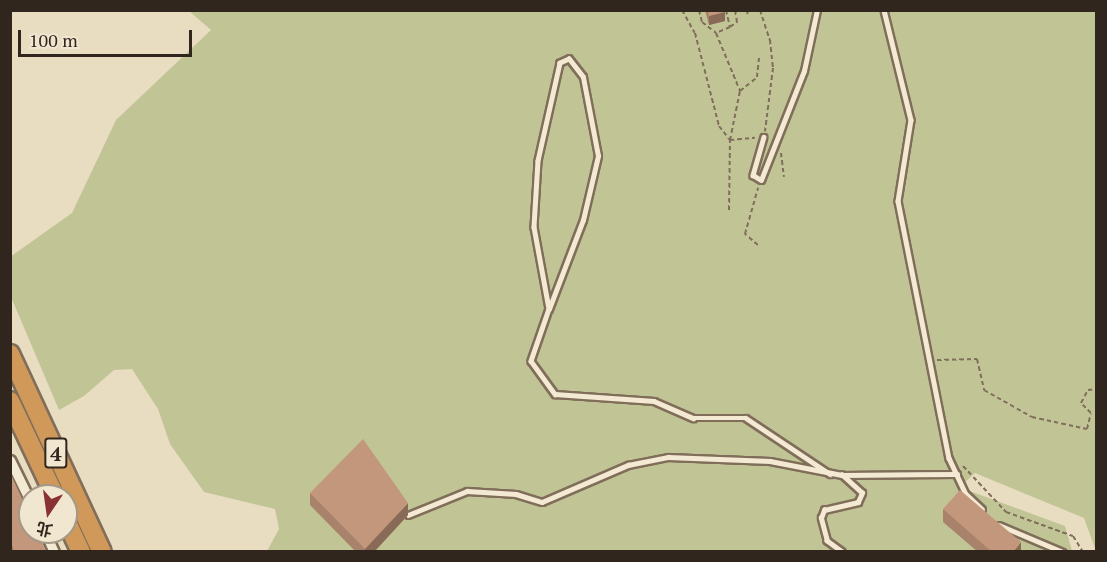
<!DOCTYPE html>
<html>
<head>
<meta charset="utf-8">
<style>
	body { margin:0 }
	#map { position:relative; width:1107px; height:562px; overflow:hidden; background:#e8dcc1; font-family:"PT Serif","Noto Sans TC",serif }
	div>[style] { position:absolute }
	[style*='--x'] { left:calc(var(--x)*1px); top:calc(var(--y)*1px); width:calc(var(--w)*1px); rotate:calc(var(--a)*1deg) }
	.green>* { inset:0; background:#c1c596 }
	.path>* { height:2px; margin-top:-1px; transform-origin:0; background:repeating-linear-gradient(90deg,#806e5a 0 4.5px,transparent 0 7.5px) }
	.roads { filter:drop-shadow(2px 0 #806e5a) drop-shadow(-2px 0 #806e5a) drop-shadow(0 2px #806e5a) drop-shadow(0 -2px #806e5a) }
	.lane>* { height:4.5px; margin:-2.25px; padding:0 2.25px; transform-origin:2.25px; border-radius:2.25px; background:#f4ead3 }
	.street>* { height:9px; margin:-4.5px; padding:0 4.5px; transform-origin:4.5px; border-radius:4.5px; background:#f4ead3 }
	.highway>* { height:18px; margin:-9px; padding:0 9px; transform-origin:9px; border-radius:9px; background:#d09959 }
	.wall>* { inset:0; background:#a8826a }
	.shaded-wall>* { inset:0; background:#886a56 }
	.building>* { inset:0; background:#c3977b }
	span { translate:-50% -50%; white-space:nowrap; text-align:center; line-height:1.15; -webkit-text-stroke:5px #f1e6d0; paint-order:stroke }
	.shield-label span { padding:2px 4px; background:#f1e6d0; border:2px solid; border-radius:4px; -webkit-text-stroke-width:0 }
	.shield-label { font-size:20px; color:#31261d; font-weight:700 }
	.frame { position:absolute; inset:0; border:12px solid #31261d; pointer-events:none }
	.north { position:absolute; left:18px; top:484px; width:60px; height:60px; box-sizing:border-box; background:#f1e6d0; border:2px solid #a49988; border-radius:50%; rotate:193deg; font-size:16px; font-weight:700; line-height:24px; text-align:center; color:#31261d }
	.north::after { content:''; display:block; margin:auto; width:21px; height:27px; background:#893133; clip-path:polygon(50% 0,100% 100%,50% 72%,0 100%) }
	.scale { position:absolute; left:18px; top:30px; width:174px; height:27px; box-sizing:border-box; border:3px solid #31261d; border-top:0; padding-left:8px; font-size:18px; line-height:21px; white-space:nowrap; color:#31261d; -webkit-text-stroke:4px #f1e6d0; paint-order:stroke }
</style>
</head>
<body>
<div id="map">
	<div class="green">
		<i style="clip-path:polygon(189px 11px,1096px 11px,1096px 551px,1084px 518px,975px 473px,961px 486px,964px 489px,1065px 526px,1072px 551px,267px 551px,279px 529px,275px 509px,204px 492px,170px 444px,158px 409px,132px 369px,114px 370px,84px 396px,59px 410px,11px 297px,10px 257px,72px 213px,116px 120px,211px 30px)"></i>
	</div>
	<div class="path">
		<i style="--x:682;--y:10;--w:26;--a:61"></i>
		<i style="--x:695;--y:33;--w:96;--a:75.5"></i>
		<i style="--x:719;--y:126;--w:18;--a:52"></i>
		<i style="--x:699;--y:10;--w:12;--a:76"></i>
		<i style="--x:702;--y:22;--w:18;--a:38"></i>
		<i style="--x:726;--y:10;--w:17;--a:77"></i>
		<i style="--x:730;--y:27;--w:15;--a:157"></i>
		<i style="--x:716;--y:33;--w:63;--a:67.5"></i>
		<i style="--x:740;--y:91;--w:22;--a:-39"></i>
		<i style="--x:757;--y:77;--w:20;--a:-84"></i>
		<i style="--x:747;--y:10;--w:6;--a:81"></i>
		<i style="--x:760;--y:10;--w:32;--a:72"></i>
		<i style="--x:770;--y:40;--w:28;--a:84"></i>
		<i style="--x:773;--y:68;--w:64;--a:97.2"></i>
		<i style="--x:730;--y:27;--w:9;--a:-36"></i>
		<i style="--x:737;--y:22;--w:12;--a:-99"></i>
		<i style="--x:730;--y:140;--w:50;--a:-78.5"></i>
		<i style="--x:781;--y:153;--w:24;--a:83"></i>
		<i style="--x:729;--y:210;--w:70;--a:-89.2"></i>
		<i style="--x:730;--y:140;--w:25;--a:-5"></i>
		<i style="--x:758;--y:245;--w:17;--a:-140"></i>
		<i style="--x:745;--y:234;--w:48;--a:-74.2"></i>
		<i style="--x:937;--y:360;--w:40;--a:-1.4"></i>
		<i style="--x:977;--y:359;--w:32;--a:77"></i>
		<i style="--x:984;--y:390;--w:55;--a:29.4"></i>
		<i style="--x:1032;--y:417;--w:56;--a:12.3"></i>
		<i style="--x:1087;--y:429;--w:16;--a:-76"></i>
		<i style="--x:1091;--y:413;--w:14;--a:-135"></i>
		<i style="--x:1081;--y:403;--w:15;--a:-62"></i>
		<i style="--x:1088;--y:390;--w:8;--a:-7"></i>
		<i style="--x:963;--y:466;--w:63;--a:46.9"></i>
		<i style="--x:1006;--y:512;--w:71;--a:19.7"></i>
		<i style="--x:1073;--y:536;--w:19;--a:58"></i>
	</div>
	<div class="roads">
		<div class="lane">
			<i style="--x:884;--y:10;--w:113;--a:76.2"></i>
			<i style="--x:911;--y:120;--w:82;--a:99.1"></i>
			<i style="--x:898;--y:201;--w:262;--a:78.8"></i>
			<i style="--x:949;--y:458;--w:40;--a:65"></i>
			<i style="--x:966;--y:494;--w:22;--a:43"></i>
			<i style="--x:764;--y:137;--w:40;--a:106"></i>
			<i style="--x:753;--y:175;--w:9;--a:32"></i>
			<i style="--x:761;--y:180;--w:117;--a:-68.5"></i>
			<i style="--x:804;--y:71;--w:62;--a:-78"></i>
			<i style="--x:549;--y:309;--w:95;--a:-69.1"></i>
			<i style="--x:583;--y:220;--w:66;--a:-76.8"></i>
			<i style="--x:598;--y:156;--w:80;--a:-100.8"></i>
			<i style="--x:583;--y:77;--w:23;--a:-128"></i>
			<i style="--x:569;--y:59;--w:10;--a:156"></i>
			<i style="--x:560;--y:63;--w:100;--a:102.7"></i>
			<i style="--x:538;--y:161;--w:66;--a:93.5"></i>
			<i style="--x:534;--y:227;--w:83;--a:79.6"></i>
			<i style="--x:549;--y:309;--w:55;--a:109.1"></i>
			<i style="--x:531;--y:361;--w:41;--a:54"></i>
			<i style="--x:555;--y:394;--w:99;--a:4"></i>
			<i style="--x:654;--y:401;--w:43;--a:23.6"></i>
			<i style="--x:693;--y:418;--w:53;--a:0"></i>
			<i style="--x:746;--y:418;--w:101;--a:33.7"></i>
			<i style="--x:408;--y:515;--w:64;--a:-22.1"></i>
			<i style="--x:467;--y:491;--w:49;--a:3.5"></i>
			<i style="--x:516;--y:494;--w:27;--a:17"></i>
			<i style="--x:542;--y:502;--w:94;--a:-23.3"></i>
			<i style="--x:628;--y:465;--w:41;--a:-11.3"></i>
			<i style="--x:668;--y:457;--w:102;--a:2.2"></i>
			<i style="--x:770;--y:461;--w:73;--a:11"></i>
			<i style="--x:842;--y:475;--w:115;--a:-0.5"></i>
			<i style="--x:999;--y:525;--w:69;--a:22.9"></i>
			<i style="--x:842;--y:552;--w:19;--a:-144"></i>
			<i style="--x:827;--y:541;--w:24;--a:-105"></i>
			<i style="--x:821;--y:518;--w:9;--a:-69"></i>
			<i style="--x:824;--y:510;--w:35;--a:-13"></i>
			<i style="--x:858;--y:502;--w:10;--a:-66"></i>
			<i style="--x:862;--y:493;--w:27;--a:-138"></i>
		</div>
		<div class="street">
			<i style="--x:10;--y:460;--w:46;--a:64"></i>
			<i style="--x:45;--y:532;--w:22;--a:66"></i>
		</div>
		<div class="highway">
			<i style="--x:10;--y:354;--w:218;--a:65.1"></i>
			<i style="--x:10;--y:401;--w:105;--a:64.7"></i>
			<i style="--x:66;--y:520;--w:35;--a:65"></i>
		</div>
	</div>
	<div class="wall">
		<i style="clip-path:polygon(705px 10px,725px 10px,725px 21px,709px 25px)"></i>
		<i style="clip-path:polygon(10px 473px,46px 552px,10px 552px)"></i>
		<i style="clip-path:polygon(310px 493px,408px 515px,374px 552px,356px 552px,310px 505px)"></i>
		<i style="clip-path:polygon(943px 509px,1021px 552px,978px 552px,943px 522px)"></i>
	</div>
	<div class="shaded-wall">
		<i style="clip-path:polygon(725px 12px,725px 21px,709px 25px,709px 16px)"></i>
		<i style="clip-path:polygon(408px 503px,408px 515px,374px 552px,365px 552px,365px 549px)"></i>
		<i style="clip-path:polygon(1021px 542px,1021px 552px,1013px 552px)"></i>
	</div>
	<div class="building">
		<i style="clip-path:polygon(708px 10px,725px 10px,725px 12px,709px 16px)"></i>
		<i style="clip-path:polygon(363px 439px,408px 503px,365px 549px,310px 493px)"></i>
		<i style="clip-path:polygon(10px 473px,30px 516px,30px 524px,18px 496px,10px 499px)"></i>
		<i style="clip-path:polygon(960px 490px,1021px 542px,1013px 552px,992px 552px,943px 509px)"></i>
		<i style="clip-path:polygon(18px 496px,30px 524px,30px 532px,34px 532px,42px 552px,15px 552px,10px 541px,10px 499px)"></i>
		<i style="clip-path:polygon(34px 532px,37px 532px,46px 552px,42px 552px)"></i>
	</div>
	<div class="shield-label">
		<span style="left:56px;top:453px">4</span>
	</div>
	<div class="frame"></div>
	<div class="north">北</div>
	<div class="scale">100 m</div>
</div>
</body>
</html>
